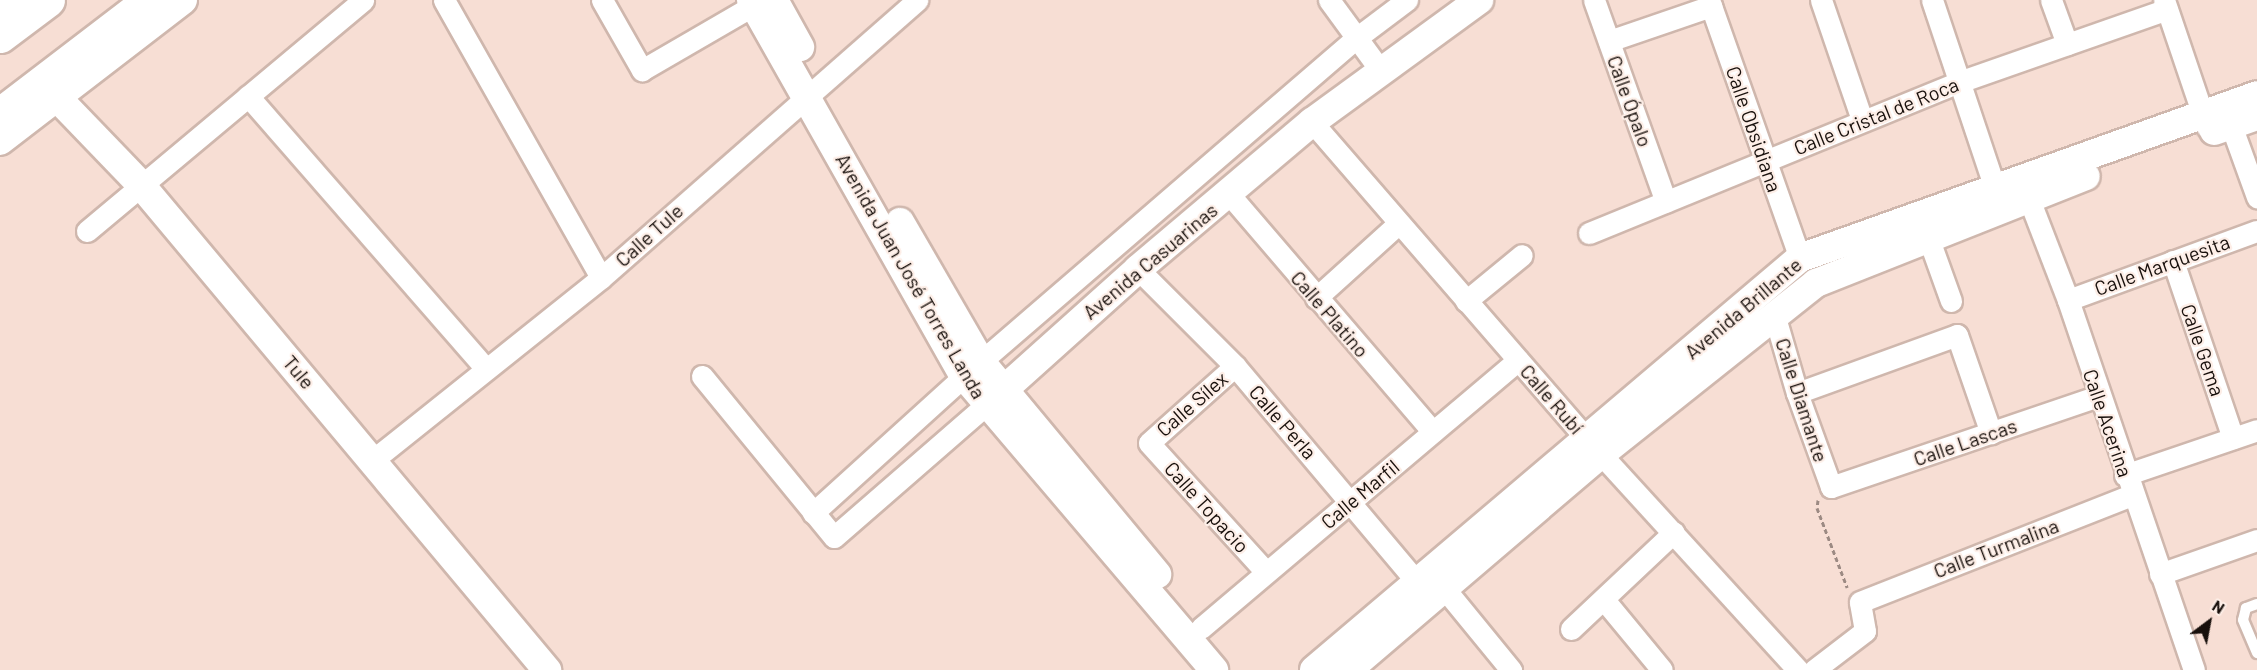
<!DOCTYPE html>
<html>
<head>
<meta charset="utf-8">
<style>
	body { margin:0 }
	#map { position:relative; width:2257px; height:670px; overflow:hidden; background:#f7ded4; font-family:Barlow,sans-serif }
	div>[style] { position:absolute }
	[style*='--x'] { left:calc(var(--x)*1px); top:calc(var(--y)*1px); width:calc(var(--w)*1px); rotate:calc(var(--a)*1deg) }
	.path>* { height:3px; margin-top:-1.5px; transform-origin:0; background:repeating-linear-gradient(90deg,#9c8a83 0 4.5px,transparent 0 7.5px) }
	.roads { filter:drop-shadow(2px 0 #cfb7ad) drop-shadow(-2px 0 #cfb7ad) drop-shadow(0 2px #cfb7ad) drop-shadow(0 -2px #cfb7ad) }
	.lane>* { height:10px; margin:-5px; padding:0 5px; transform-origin:5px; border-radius:5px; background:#fff }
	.street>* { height:21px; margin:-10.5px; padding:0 10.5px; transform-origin:10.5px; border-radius:10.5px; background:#fff }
	.secondary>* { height:28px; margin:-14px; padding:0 14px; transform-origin:14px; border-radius:14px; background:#fff }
	.primary>* { height:33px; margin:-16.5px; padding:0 16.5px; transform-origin:16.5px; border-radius:16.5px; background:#fff }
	span { translate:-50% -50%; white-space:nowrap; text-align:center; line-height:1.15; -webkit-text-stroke:4.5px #fdeee7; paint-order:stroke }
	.street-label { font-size:20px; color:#18100c }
	.north { position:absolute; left:2179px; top:592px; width:60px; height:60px; -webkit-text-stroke:4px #fdeee7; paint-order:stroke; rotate:32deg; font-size:16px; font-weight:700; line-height:24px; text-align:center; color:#18100c }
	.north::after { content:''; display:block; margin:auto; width:21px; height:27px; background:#18100c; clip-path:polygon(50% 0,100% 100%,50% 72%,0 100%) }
</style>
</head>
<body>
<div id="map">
	<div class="path">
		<i style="--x:1818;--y:500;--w:8;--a:97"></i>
		<i style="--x:1817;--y:508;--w:85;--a:69.2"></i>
	</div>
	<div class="roads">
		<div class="lane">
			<i style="--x:2257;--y:604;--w:12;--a:160"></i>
			<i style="--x:2246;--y:608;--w:12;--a:104"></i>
			<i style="--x:2243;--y:620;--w:36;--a:67"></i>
		</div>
		<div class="street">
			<i style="--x:444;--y:0;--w:319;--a:60.5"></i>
			<i style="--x:602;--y:0;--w:81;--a:60.3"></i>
			<i style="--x:642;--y:70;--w:129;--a:-30.1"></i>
			<i style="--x:1329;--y:0;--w:88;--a:53.8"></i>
			<i style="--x:1594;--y:0;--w:214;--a:70.4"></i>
			<i style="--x:1709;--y:0;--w:274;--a:70.6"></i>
			<i style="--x:1821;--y:0;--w:127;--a:71.1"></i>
			<i style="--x:1932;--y:0;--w:211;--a:71.5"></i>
			<i style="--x:2051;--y:0;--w:47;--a:70"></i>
			<i style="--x:2164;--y:0;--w:134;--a:71.3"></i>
			<i style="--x:1609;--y:41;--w:108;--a:-18.9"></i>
			<i style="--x:248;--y:96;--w:362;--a:48.9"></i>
			<i style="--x:1312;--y:122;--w:420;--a:49.1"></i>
			<i style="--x:1587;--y:439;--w:313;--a:47.6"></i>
			<i style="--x:2231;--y:125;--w:77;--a:70.1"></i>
			<i style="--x:2024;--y:186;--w:122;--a:68.9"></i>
			<i style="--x:2068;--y:300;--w:391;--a:71.2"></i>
			<i style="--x:1229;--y:194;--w:313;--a:49.4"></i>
			<i style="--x:87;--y:231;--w:360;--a:-39.9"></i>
			<i style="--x:1589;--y:233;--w:400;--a:-22.2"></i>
			<i style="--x:1959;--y:82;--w:220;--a:-19.3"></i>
			<i style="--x:1928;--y:237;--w:68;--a:70.2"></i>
			<i style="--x:2173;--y:261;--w:187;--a:71.3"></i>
			<i style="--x:1138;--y:269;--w:137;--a:45"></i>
			<i style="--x:1235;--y:366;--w:284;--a:49.9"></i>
			<i style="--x:1316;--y:298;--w:110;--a:-42.1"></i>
			<i style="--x:2068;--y:300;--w:201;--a:-20.1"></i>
			<i style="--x:1466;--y:301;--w:72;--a:-39.4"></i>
			<i style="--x:1774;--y:314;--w:82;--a:73.8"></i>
			<i style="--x:1797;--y:393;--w:100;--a:70.1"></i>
			<i style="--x:1831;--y:487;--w:282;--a:-18.8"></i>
			<i style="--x:1235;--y:366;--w:115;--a:138.2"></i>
			<i style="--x:1149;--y:443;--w:174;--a:47.8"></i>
			<i style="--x:702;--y:376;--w:208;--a:50.7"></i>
			<i style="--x:834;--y:537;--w:201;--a:-41"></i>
			<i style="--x:1797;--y:393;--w:170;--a:-19.9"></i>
			<i style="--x:1957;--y:335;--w:104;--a:70.9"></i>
			<i style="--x:373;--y:460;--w:292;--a:-38.6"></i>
			<i style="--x:601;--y:278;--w:421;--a:-41.3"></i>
			<i style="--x:2125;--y:475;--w:139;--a:-18.8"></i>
			<i style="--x:813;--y:513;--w:204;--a:-42.2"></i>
			<i style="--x:964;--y:376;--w:516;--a:-40.76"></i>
			<i style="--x:1355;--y:39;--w:65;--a:-36.9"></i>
			<i style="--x:2160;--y:574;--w:103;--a:-19.3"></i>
			<i style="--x:1444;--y:588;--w:106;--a:50.7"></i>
			<i style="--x:1605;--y:601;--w:89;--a:50.4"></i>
			<i style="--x:1201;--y:628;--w:415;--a:-40.2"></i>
			<i style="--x:1571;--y:629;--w:141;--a:-43.3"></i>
			<i style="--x:1814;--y:670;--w:64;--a:-37.4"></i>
			<i style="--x:1865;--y:631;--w:29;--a:-100"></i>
			<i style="--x:1860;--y:602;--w:292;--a:-21.5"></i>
		</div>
		<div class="secondary">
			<i style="--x:751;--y:0;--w:432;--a:60.5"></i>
			<i style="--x:964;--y:376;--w:386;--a:49.6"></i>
			<i style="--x:774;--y:0;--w:54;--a:61"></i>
			<i style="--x:0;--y:9;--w:15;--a:-37"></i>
			<i style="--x:42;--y:82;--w:143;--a:46.1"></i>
			<i style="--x:141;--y:185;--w:633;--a:50.07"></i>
			<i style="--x:2214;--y:131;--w:46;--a:-19.2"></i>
			<i style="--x:0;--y:141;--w:231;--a:-37.6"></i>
			<i style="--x:900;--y:222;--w:162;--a:59.9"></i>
			<i style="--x:981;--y:362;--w:276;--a:50.3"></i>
			<i style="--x:990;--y:402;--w:199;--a:-41.9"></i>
			<i style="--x:1138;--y:269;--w:228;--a:-40.2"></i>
			<i style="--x:1312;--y:122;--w:207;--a:-36.1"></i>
			<i style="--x:1314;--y:670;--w:637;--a:-40.29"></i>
			<i style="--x:1800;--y:258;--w:485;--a:-19.6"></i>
			<i style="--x:1348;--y:670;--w:333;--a:-40.5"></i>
			<i style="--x:1601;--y:454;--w:275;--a:-38.5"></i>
			<i style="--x:1816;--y:283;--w:290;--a:-21.6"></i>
		</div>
		<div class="primary">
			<i style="--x:0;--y:36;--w:60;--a:-36.9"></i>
			<i style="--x:0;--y:114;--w:188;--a:-37.4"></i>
		</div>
	</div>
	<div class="street-label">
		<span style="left:1630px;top:101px;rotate:70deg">Calle Ópalo</span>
		<span style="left:1876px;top:116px;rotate:-22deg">Calle Cristal de Roca</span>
		<span style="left:1754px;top:129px;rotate:71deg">Calle Obsidiana</span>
		<span style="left:649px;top:235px;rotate:-42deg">Calle Tule</span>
		<span style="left:1150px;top:261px;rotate:-40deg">Avenida Casuarinas</span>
		<span style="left:2162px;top:265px;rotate:-20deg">Calle Marquesita</span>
		<span style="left:911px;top:276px;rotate:60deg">Avenida Juan José Torres Landa</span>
		<span style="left:1743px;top:308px;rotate:-40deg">Avenida Brillante</span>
		<span style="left:1330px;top:314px;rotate:49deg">Calle Platino</span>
		<span style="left:2203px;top:350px;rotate:71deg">Calle Gema</span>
		<span style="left:299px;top:372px;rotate:50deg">Tule</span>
		<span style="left:1552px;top:399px;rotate:49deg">Calle Rubí</span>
		<span style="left:1802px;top:400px;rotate:72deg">Calle Diamante</span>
		<span style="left:1192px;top:404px;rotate:-41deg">Calle Sílex</span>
		<span style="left:1283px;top:422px;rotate:49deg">Calle Perla</span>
		<span style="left:2108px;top:423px;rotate:71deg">Calle Acerina</span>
		<span style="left:1965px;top:442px;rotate:-19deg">Calle Lascas</span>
		<span style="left:1360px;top:494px;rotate:-40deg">Calle Marfil</span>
		<span style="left:1207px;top:507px;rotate:48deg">Calle Topacio</span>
		<span style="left:1996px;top:548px;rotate:-21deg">Calle Turmalina</span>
	</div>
	<div class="north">N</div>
</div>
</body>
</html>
